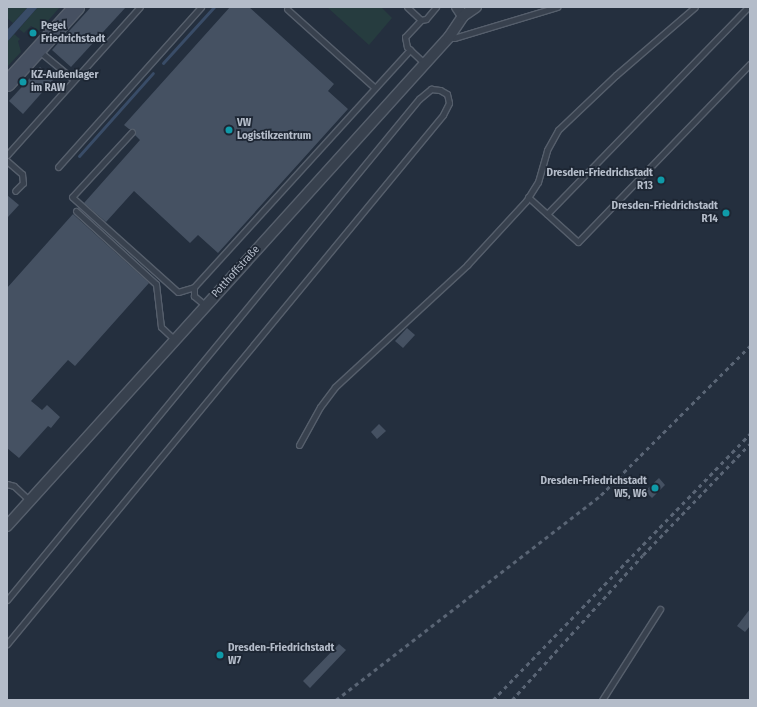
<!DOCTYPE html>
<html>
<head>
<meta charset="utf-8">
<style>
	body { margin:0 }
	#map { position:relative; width:757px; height:707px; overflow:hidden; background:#242f3e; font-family:"Fira Sans Condensed",sans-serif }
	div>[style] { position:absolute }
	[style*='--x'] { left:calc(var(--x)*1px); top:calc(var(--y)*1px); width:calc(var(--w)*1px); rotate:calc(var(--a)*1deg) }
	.green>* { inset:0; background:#263c3f }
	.water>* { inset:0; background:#394c67 }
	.stream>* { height:3px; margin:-1.5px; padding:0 1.5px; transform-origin:1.5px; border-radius:1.5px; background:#394c67 }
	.building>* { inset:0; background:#455162 }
	.roads { filter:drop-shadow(1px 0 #565f6c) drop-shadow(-1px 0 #565f6c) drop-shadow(0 1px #565f6c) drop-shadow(0 -1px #565f6c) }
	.service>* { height:5px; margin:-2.5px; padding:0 2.5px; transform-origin:2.5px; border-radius:2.5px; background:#38414e }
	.minor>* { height:10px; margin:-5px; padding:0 5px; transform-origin:5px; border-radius:5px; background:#38414e }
	.secondary>* { height:15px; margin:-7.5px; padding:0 7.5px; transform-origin:7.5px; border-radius:7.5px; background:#465061 }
	.rail>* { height:3px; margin-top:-1.5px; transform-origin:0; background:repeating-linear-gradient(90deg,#5a6575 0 4px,transparent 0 8px) }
	.dots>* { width:11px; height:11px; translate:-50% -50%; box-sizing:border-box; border:2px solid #1d2633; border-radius:50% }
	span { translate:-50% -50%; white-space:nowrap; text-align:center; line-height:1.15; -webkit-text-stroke:3.5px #1d2633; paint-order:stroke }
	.poi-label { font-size:11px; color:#b4bcc9; font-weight:700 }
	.left { translate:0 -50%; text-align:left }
	.right { translate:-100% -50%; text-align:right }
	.street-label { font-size:11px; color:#b4bcc9 }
	.frame { position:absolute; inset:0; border:8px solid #b4bcc9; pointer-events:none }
</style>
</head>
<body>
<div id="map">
	<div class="green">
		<i style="clip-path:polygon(7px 7px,28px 7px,13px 23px,7px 18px)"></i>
		<i style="clip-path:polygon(38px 7px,60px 7px,39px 31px,31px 26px,24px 33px,19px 29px)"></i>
		<i style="clip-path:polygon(327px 7px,381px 7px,392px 18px,369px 45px)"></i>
		<i style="clip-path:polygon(14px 34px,20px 39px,18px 41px,21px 52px,7px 67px,7px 42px)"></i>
	</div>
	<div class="water">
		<i style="clip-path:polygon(28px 7px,38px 7px,7px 42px,7px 30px)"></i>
	</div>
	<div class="stream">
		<i style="--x:163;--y:63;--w:76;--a:-47.7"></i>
		<i style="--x:79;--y:156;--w:111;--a:-48.3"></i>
	</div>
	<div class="building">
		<i style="clip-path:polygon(91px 7px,126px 7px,71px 67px,52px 50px)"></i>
		<i style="clip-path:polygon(230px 7px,249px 7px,334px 84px,328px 91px,348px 109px,218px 253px,198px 235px,190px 243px,134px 191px,106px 222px,84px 203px,140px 140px,135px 135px,134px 129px,129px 129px,124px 125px)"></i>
		<i style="clip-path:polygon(40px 67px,54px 79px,23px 114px,9px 101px)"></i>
		<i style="clip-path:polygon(7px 195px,19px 205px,7px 218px)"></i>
		<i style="clip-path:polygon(73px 214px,149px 283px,75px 366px,68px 360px,31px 401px,42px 410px,47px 405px,60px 417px,51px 428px,48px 426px,19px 458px,7px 448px,7px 288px)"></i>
		<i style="clip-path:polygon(407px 328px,415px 335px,403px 348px,395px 341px)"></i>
		<i style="clip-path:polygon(379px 424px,386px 431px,377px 439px,371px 432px)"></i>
		<i style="clip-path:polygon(659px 478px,665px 485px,652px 498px,645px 491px)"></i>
		<i style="clip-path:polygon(750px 609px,750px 626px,745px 632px,737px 626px)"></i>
		<i style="clip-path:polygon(339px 644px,346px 650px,310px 688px,303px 681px)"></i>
	</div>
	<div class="roads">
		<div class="service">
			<i style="--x:407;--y:7;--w:19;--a:43"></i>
			<i style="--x:421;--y:20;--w:23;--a:133"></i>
			<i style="--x:405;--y:37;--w:10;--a:79"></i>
			<i style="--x:407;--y:47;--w:25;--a:43"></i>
			<i style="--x:287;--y:9;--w:118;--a:41.9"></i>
			<i style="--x:421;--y:20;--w:5;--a:-11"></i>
			<i style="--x:426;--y:19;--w:16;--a:-50"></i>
			<i style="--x:449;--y:37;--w:5;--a:11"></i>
			<i style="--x:454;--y:38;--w:108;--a:-16.8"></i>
			<i style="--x:39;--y:51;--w:45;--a:39.6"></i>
			<i style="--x:132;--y:132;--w:88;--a:132.7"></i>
			<i style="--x:72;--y:197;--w:142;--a:41.9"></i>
			<i style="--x:178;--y:292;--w:17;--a:-17"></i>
			<i style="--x:7;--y:155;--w:199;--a:-48.1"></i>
			<i style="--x:7;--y:161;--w:20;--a:41"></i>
			<i style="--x:22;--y:174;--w:9;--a:84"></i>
			<i style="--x:23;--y:183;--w:11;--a:135"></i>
			<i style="--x:58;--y:167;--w:215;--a:-48.2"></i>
			<i style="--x:528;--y:197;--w:67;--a:42"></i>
			<i style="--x:578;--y:242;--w:248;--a:-46"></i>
			<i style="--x:76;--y:211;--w:108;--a:42.4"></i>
			<i style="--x:156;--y:284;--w:43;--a:83.4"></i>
			<i style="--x:161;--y:327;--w:19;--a:43"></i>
			<i style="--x:547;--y:214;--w:289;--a:-45.8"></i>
			<i style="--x:206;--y:306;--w:16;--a:-140"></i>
			<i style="--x:194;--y:296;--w:9;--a:-90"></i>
			<i style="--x:194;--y:287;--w:321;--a:-47.7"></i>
			<i style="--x:299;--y:445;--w:43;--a:-61.1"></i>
			<i style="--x:320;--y:407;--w:25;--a:-53"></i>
			<i style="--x:335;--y:387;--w:180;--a:-42.7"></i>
			<i style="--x:467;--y:265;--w:87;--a:-47.3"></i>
			<i style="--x:526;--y:201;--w:22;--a:-58"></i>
			<i style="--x:538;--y:182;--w:33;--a:-74"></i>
			<i style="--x:547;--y:150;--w:23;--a:-61"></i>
			<i style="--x:558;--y:130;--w:80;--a:-43.5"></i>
			<i style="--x:616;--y:75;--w:104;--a:-40.7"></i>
			<i style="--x:7;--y:484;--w:7;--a:16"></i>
			<i style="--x:14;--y:486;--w:22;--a:43"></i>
			<i style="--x:7;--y:600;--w:649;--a:-50.57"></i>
			<i style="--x:419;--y:99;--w:16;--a:-40"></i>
			<i style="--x:431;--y:89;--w:9;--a:6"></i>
			<i style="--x:440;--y:90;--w:8;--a:30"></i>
			<i style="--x:447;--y:94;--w:9;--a:77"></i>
			<i style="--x:449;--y:103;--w:13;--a:117"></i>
			<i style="--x:443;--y:115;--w:686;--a:129.5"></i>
			<i style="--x:602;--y:700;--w:108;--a:-57.5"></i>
		</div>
		<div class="minor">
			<i style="--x:457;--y:7;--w:11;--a:56"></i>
			<i style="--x:7;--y:526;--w:659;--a:-47.89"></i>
			<i style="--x:449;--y:37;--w:25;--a:-56"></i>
			<i style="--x:463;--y:16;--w:16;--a:-35"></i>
		</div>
		<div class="secondary">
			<i style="--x:7;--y:83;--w:103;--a:-47.8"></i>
		</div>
	</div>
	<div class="rail">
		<i style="--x:336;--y:700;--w:335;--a:-37.7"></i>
		<i style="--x:601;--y:495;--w:211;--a:-45"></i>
		<i style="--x:493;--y:700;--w:370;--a:-46"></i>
		<i style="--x:512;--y:700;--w:195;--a:-47.9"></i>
		<i style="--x:643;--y:555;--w:154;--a:-46.1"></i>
	</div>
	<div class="dots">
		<i style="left:33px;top:33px;background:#0f9aa8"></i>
		<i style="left:23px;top:82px;background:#0f9aa8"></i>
		<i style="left:229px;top:130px;background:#0f9aa8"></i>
		<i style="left:661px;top:180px;background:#0f9aa8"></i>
		<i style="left:726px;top:213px;background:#0f9aa8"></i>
		<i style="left:655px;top:488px;background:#0f9aa8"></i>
		<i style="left:220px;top:655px;background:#0f9aa8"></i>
	</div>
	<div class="poi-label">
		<span class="left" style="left:41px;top:33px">Pegel<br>Friedrichstadt</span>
		<span class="left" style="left:31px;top:82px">KZ-Außenlager<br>im RAW</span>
		<span class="left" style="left:237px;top:130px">VW<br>Logistikzentrum</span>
		<span class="right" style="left:653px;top:180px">Dresden-Friedrichstadt<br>R13</span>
		<span class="right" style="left:718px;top:213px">Dresden-Friedrichstadt<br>R14</span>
		<span class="right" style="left:647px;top:488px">Dresden-Friedrichstadt<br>W5, W6</span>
		<span class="left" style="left:228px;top:655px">Dresden-Friedrichstadt<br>W7</span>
	</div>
	<div class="street-label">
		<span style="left:236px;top:272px;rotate:-48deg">Potthoffstraße</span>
	</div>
	<div class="frame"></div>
</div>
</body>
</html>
